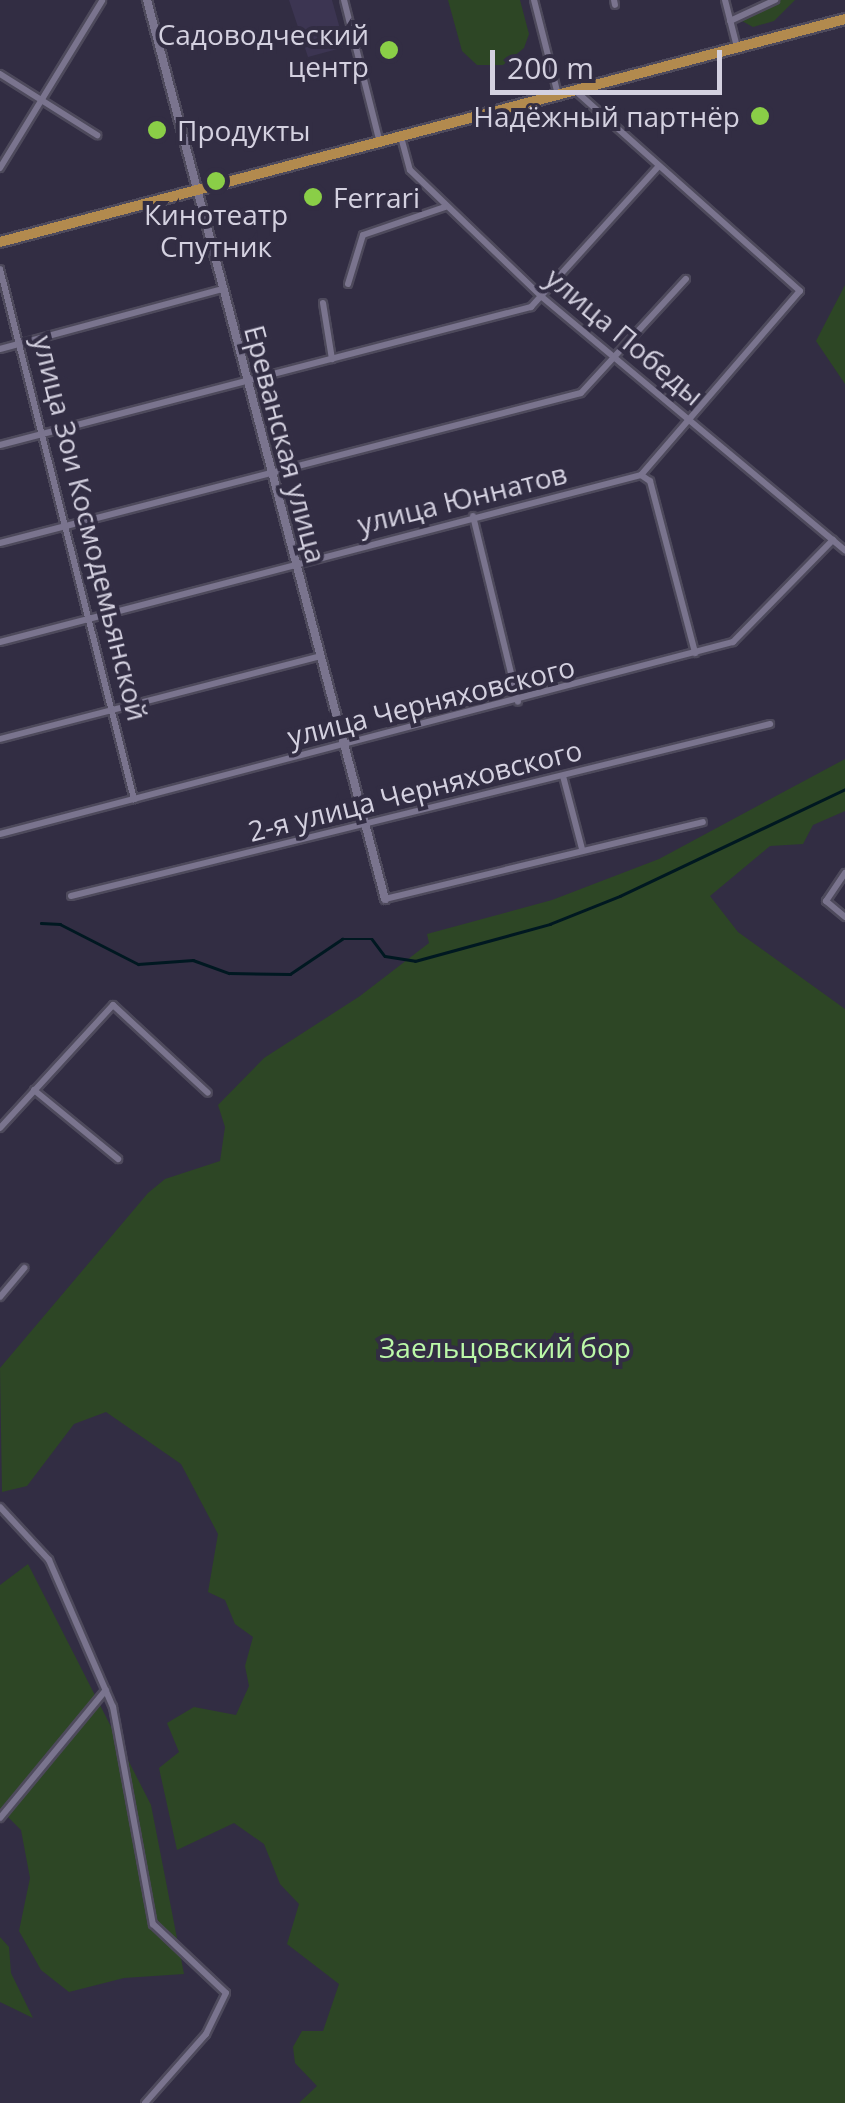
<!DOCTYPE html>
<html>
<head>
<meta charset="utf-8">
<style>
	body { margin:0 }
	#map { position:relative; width:845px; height:2103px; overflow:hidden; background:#322d43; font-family:"Open Sans",sans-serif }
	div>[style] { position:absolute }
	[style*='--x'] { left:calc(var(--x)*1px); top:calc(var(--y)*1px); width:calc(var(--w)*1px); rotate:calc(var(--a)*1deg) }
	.built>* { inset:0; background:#3c3552 }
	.green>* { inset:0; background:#2d4625 }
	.stream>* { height:2.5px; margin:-1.25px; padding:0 1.25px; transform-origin:1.25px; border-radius:1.25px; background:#001821 }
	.roads { filter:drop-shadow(2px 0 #4e4a5c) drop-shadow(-2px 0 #4e4a5c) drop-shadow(0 2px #4e4a5c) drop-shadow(0 -2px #4e4a5c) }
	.minor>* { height:6px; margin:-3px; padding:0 3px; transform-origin:3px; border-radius:3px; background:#7a748e }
	.tertiary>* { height:8px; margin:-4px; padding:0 4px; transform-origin:4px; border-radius:4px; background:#7a748e }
	.primary>* { height:10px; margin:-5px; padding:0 5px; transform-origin:5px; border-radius:5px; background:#b28a4e }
	.dots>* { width:28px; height:28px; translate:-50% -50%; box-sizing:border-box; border:5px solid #322d43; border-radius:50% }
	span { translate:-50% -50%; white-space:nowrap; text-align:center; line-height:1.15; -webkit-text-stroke:8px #322d43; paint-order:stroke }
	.poi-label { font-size:28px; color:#d4d1e0 }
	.right { translate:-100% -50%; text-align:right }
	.left { translate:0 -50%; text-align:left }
	.street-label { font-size:28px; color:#d4d1e0 }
	.park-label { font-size:28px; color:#bbf8a8 }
	.scale { position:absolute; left:490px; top:50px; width:232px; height:45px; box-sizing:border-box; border:5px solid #d4d1e0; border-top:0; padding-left:12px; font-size:30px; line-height:35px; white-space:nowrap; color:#d4d1e0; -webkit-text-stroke:8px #322d43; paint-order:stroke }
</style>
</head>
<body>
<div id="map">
	<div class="built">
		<i style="clip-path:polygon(289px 0,332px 0,345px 47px,308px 57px)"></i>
	</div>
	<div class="green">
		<i style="clip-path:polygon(448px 0,520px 0,529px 34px,524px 48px,503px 65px,477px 65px,462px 51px)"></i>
		<i style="clip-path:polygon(781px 0,795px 0,774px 21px,753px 27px,742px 21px)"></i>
		<i style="clip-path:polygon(845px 285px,845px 384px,816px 341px)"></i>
		<i style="clip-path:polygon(845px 759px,845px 811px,813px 825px,803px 844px,770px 846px,710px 896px,738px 932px,845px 1009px,845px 2103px,299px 2103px,317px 2086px,295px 2063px,293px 2047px,302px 2031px,323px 2031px,339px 1984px,287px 1944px,299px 1904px,280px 1884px,264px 1844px,234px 1823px,177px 1850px,159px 1768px,179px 1752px,167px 1723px,194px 1707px,236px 1715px,249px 1686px,245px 1666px,253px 1637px,235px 1624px,225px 1600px,208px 1592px,218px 1534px,181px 1464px,106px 1412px,74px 1424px,27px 1486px,2px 1492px,0 1368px,148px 1193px,165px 1179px,220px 1161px,225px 1127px,218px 1105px,264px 1058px,360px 996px,429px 943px,427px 934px,552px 900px,659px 859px)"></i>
		<i style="clip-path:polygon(28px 1564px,151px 1805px,184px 1974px,124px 1978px,69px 1992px,41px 1970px,19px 1931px,30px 1878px,21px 1830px,0 1809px,0 1585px)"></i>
		<i style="clip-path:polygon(0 1937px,9px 1947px,11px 1973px,33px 2018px,0 2002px)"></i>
	</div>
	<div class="stream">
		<i style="--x:41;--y:923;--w:19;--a:3"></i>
		<i style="--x:60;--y:924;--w:88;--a:27.1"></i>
		<i style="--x:138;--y:964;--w:55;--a:-4.2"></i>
		<i style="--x:193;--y:960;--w:38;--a:20"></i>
		<i style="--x:229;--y:973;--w:61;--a:0.9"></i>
		<i style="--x:290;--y:974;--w:63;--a:-33.9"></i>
		<i style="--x:342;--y:939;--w:30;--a:0"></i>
		<i style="--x:372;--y:939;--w:21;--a:53"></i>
		<i style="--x:385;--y:956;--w:30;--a:9"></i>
		<i style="--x:415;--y:961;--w:140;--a:-15.3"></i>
		<i style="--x:550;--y:924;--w:75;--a:-21.8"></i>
		<i style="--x:620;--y:896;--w:249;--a:-25.4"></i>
	</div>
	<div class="roads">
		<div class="minor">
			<i style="--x:344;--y:0;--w:147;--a:75.9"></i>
			<i style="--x:534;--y:0;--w:98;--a:75.8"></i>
			<i style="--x:614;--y:0;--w:5;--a:79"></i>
			<i style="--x:725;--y:0;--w:49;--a:75.7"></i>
			<i style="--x:730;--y:21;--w:50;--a:-25"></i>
			<i style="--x:0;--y:74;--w:115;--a:32.2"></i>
			<i style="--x:401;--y:137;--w:34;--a:75"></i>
			<i style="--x:410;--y:170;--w:183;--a:43.9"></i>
			<i style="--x:542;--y:297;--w:395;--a:39.9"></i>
			<i style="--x:0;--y:168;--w:196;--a:-58.6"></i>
			<i style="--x:0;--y:269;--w:547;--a:75.81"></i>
			<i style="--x:348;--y:284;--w:51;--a:-73"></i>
			<i style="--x:363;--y:235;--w:87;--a:-18.9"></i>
			<i style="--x:323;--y:303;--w:57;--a:80.9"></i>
			<i style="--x:0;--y:349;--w:230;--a:-15.1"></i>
			<i style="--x:0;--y:445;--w:549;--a:-14.57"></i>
			<i style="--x:531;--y:307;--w:190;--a:-47.8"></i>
			<i style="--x:641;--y:475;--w:11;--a:34"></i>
			<i style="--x:650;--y:481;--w:178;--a:75.3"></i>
			<i style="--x:473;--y:516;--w:191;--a:76.4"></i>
			<i style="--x:0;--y:543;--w:600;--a:-14.48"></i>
			<i style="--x:581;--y:393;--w:155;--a:-47.4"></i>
			<i style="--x:0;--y:642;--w:662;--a:-14.6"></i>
			<i style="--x:641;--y:475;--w:243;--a:-49.2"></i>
			<i style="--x:800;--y:291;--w:299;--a:-138.3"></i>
			<i style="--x:0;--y:739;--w:328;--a:-14.5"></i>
			<i style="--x:563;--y:776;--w:75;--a:75.4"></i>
			<i style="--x:0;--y:834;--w:758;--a:-14.68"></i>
			<i style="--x:733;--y:642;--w:143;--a:-45.6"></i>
			<i style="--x:845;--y:873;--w:34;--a:124"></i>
			<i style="--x:826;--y:901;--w:25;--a:40"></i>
			<i style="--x:71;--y:896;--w:720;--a:-13.82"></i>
			<i style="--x:385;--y:899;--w:327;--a:-13.6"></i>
			<i style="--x:34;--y:1090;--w:109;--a:39.4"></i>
			<i style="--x:0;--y:1128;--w:167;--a:-47.4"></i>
			<i style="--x:113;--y:1005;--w:129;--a:42.8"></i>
			<i style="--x:0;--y:1297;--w:38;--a:-50"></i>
			<i style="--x:0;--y:1507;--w:72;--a:47.2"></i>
			<i style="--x:49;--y:1560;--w:160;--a:66.5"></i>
			<i style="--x:113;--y:1707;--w:221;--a:79.6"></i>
			<i style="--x:153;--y:1924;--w:100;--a:43.4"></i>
			<i style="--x:226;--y:1993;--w:46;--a:116"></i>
			<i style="--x:206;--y:2034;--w:92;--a:131.5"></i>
			<i style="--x:0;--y:1818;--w:166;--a:-50.4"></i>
		</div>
		<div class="tertiary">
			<i style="--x:147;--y:0;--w:930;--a:75.17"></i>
		</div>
		<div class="primary">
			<i style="--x:0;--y:242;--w:874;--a:-14.78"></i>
		</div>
	</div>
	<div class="dots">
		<i style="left:389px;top:50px;background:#8ace47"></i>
		<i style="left:760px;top:116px;background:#8ace47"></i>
		<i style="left:157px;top:130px;background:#8ace47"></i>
		<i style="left:216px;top:181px;background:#8ace47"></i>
		<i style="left:313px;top:197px;background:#8ace47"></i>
	</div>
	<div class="poi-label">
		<span class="right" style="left:369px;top:50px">Садоводческий<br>центр</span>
		<span class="right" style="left:740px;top:116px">Надёжный партнёр</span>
		<span class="left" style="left:177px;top:130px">Продукты</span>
		<span class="left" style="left:333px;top:197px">Ferrari</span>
		<span style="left:216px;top:230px">Кинотеатр<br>Спутник</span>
	</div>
	<div class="street-label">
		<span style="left:625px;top:336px;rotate:40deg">улица Победы</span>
		<span style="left:286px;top:444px;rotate:75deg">Ереванская улица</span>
		<span style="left:462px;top:498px;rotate:-14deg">улица Юннатов</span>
		<span style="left:91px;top:528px;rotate:76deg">улица Зои Космодемьянской</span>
		<span style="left:431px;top:701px;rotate:-14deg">улица Черняховского</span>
		<span style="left:415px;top:790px;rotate:-14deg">2-я улица Черняховского</span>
	</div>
	<div class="park-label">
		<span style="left:505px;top:1347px">Заельцовский бор</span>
	</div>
	<div class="scale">200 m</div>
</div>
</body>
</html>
